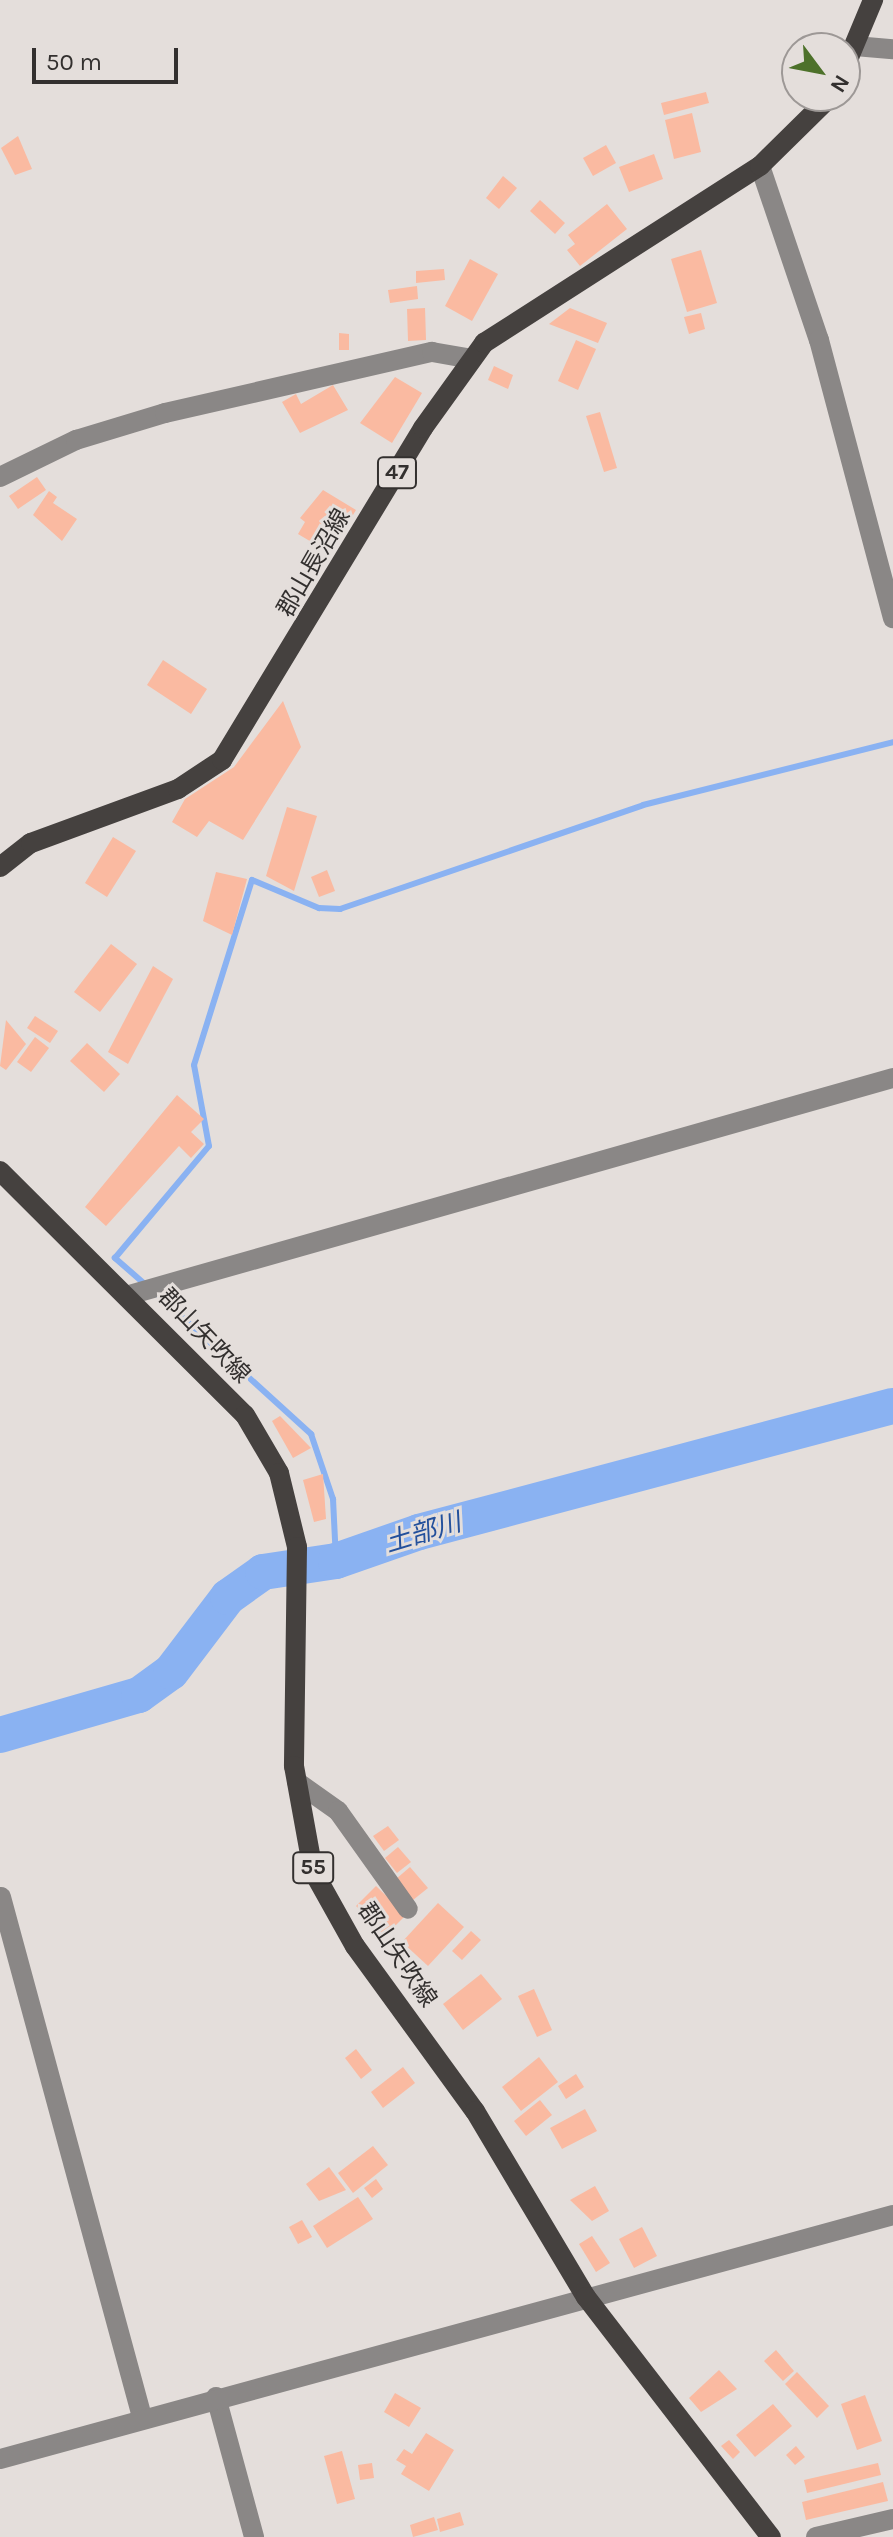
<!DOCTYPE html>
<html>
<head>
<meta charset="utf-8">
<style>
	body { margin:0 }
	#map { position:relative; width:893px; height:2537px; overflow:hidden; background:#e4dedb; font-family:Karla,"Noto Sans JP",sans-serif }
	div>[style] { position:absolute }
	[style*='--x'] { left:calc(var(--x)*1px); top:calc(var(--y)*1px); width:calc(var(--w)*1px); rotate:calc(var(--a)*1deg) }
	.stream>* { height:6px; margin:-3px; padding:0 3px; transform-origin:3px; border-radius:3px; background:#8ab2f2 }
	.river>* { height:36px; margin:-18px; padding:0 18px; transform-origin:18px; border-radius:18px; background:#8ab2f2 }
	.building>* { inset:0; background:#fabaa1 }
	.minor>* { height:20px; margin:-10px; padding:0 10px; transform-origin:10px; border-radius:10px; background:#8a8786 }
	.major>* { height:20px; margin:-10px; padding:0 10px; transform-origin:10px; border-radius:10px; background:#45413f }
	span { translate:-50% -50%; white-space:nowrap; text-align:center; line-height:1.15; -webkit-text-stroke:6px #e4dedb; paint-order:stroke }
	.shield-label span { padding:2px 6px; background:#e4dedb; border:2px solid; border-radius:6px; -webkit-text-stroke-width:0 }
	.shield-label { font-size:22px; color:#33302f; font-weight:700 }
	.street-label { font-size:24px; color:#33302f }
	.water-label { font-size:26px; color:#23509c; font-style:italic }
	.north { position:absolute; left:781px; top:32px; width:80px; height:80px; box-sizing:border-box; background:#e4dedb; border:2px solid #9d9896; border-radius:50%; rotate:122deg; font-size:22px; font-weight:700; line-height:32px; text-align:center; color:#33302f }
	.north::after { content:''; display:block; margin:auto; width:28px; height:36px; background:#4d712a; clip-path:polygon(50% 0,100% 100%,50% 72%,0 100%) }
	.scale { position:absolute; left:32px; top:48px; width:146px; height:36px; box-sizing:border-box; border:4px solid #33302f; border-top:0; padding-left:10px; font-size:24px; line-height:28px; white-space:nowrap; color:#33302f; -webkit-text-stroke:6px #e4dedb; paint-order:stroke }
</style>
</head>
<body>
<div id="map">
	<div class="stream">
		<i style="--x:147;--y:1286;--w:43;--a:-138.8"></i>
		<i style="--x:115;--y:1258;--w:146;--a:-50"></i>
		<i style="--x:209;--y:1146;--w:82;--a:-100.5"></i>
		<i style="--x:194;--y:1065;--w:194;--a:-72.6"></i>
		<i style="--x:252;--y:880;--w:73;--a:22.7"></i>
		<i style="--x:319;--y:908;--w:21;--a:3"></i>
		<i style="--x:340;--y:909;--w:320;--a:-18.9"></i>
		<i style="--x:643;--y:805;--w:258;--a:-14.1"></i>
		<i style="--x:156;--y:1293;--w:210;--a:42.3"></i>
		<i style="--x:311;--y:1434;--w:69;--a:71.3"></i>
		<i style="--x:333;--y:1499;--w:62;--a:87.2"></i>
	</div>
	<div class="river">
		<i style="--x:0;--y:1735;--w:145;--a:-16.1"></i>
		<i style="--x:139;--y:1695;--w:39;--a:-36"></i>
		<i style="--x:171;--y:1672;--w:94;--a:-52.8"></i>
		<i style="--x:228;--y:1597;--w:43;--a:-35.5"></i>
		<i style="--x:263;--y:1572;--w:74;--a:-8.6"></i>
		<i style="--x:336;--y:1561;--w:88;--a:-19.3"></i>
		<i style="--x:419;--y:1532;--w:490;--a:-14.9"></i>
	</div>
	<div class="building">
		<i style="clip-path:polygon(706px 92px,709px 103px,664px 115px,661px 103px)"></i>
		<i style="clip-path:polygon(692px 113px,701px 152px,674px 159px,665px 120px)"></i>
		<i style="clip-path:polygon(18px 136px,32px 169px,15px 175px,1px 148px)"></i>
		<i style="clip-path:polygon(606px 145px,616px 163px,593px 176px,583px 158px)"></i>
		<i style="clip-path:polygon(654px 154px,663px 179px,629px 192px,619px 167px)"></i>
		<i style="clip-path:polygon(503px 176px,517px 188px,499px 209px,486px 198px)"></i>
		<i style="clip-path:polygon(540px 200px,565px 223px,555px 234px,530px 211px)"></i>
		<i style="clip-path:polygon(607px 204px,627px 229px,580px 266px,567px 250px,575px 244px,568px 235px)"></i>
		<i style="clip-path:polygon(701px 250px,717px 303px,687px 312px,671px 259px)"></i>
		<i style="clip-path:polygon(470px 259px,498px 274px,472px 321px,445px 306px)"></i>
		<i style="clip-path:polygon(444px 269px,445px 280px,416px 283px,416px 271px)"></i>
		<i style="clip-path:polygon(417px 286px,418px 299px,390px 303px,388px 290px)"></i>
		<i style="clip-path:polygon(425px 308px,426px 340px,408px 341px,407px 309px)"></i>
		<i style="clip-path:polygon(570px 308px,607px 323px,598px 343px,549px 324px)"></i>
		<i style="clip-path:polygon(701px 313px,705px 329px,689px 334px,684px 317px)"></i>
		<i style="clip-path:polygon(339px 333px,349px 334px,349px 350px,339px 350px)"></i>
		<i style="clip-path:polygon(576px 340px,596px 349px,578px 390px,558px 381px)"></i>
		<i style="clip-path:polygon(494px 366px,513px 375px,508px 389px,488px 380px)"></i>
		<i style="clip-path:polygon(395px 377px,422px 393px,392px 443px,360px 423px)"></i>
		<i style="clip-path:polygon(333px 385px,348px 410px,300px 433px,282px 402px,296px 394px,301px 404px)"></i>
		<i style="clip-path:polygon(600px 412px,617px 468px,604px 472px,586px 416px)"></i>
		<i style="clip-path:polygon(37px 477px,46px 490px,18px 509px,9px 496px)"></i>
		<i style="clip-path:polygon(323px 490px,356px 510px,330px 553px,298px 534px,305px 522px,300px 518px)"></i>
		<i style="clip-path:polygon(49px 491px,57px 497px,53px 503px,77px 519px,62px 541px,33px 515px)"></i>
		<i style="clip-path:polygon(163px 660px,207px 689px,191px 714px,147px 685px)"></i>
		<i style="clip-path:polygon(283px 701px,301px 747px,243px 840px,209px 821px,197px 837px,172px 822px,185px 799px,234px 767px)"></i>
		<i style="clip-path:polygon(287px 807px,317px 816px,294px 891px,266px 876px)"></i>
		<i style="clip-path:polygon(113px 837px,136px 851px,107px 897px,85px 883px)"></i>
		<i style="clip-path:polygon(327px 870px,335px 891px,319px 897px,311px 877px)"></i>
		<i style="clip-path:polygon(216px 872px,247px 879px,232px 935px,203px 921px)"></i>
		<i style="clip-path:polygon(111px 944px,137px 964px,100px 1012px,74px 992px)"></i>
		<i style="clip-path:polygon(153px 966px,173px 979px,128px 1064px,108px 1052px)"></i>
		<i style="clip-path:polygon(35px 1016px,58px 1031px,50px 1043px,27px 1028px)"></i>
		<i style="clip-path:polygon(6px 1020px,26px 1044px,6px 1070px,0 1066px)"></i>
		<i style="clip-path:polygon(35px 1037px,49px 1048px,31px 1072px,17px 1062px)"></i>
		<i style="clip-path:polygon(87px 1043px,120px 1074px,104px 1092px,70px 1061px)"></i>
		<i style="clip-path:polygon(177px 1095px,204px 1119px,191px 1132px,204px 1144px,191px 1158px,179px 1146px,106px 1226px,85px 1207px)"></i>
		<i style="clip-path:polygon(280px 1416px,311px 1448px,293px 1458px,272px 1421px)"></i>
		<i style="clip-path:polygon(323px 1474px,326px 1519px,314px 1522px,303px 1480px)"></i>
		<i style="clip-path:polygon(388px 1826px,399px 1840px,384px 1851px,373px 1836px)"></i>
		<i style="clip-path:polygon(398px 1847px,411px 1862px,397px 1873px,385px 1858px)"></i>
		<i style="clip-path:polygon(410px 1867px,428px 1888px,413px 1900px,396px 1879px)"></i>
		<i style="clip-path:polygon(376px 1886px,406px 1915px,385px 1936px,356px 1906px)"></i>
		<i style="clip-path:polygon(438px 1903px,464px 1927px,428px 1966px,402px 1942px)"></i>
		<i style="clip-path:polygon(471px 1931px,481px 1940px,462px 1960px,452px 1951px)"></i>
		<i style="clip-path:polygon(481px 1974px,502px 1999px,463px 2030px,443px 2004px)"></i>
		<i style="clip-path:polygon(534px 1989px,552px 2030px,537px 2037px,518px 1996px)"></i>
		<i style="clip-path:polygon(356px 2049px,372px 2070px,361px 2079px,345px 2058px)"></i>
		<i style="clip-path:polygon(539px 2057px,558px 2082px,521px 2111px,502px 2087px)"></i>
		<i style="clip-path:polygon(403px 2067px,415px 2083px,383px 2108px,371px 2092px)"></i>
		<i style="clip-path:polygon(576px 2074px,584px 2087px,566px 2099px,558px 2086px)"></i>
		<i style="clip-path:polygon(540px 2100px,552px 2115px,526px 2136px,514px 2121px)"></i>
		<i style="clip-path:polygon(585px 2109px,597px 2131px,562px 2149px,550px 2128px)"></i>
		<i style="clip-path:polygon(373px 2146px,388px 2165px,353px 2193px,338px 2173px)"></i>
		<i style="clip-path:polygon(329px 2167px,346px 2190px,319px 2201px,306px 2184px)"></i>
		<i style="clip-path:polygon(376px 2179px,383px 2189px,372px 2198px,364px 2188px)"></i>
		<i style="clip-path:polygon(595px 2186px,609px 2211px,592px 2221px,570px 2200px)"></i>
		<i style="clip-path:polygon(358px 2197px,373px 2219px,327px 2248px,313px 2226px)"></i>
		<i style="clip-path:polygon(302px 2220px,312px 2237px,298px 2244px,289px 2227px)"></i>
		<i style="clip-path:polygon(642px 2227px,657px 2256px,634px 2268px,619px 2239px)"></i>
		<i style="clip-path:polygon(592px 2236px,610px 2263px,596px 2272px,579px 2244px)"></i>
		<i style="clip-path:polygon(776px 2350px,794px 2371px,783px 2381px,764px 2361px)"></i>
		<i style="clip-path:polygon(719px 2370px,737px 2389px,701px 2412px,689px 2398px)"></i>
		<i style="clip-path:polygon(797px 2372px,829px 2406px,817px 2418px,785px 2384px)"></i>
		<i style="clip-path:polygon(395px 2393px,421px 2408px,409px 2427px,384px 2412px)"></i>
		<i style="clip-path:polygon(865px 2395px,882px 2441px,857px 2450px,841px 2404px)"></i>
		<i style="clip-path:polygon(773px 2404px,792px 2426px,755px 2457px,736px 2435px)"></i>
		<i style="clip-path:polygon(426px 2433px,454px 2450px,429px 2491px,401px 2474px,406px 2466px,396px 2460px,404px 2449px,412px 2454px)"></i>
		<i style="clip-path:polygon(729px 2440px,740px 2452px,733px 2459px,721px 2446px)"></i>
		<i style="clip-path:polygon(796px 2446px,805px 2457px,795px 2465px,786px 2455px)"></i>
		<i style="clip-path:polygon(342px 2451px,355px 2499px,337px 2504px,324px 2456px)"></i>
		<i style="clip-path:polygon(372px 2463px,374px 2478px,360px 2480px,358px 2465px)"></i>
		<i style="clip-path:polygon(878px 2463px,881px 2475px,807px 2493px,804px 2480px)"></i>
		<i style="clip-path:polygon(883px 2482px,888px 2501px,806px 2520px,802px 2502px)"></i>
		<i style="clip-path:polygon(460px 2512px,464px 2525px,440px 2532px,437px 2519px)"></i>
		<i style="clip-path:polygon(434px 2517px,438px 2530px,413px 2537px,410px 2525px)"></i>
	</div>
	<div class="minor">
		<i style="--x:855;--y:46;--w:38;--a:5"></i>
		<i style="--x:760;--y:166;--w:184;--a:71.3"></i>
		<i style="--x:819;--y:340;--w:288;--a:75.1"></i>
		<i style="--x:0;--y:477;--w:85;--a:-26"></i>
		<i style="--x:76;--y:440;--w:93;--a:-16.9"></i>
		<i style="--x:165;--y:413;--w:274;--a:-12.9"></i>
		<i style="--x:432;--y:352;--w:40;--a:10"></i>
		<i style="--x:129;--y:1295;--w:794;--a:-15.86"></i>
		<i style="--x:297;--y:1782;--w:50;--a:35.3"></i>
		<i style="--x:338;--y:1811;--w:120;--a:54.5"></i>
		<i style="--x:1;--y:1897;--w:539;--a:74.83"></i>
		<i style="--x:216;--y:2397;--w:145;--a:74.8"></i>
		<i style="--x:0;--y:2459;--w:926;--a:-15.28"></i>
		<i style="--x:816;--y:2537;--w:79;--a:-13.2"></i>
	</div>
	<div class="major">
		<i style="--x:845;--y:67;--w:73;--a:-67.3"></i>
		<i style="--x:0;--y:867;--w:39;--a:-38"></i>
		<i style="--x:31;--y:843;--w:157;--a:-20.2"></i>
		<i style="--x:178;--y:789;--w:53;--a:-33.4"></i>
		<i style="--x:222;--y:760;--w:388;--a:-58.8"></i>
		<i style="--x:423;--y:428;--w:105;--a:-54.3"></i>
		<i style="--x:484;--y:343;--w:328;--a:-32.7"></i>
		<i style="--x:760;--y:166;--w:100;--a:-44.6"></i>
		<i style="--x:0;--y:1171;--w:346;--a:44.9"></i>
		<i style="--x:245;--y:1415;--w:67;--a:59.6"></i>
		<i style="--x:279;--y:1473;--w:76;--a:76.3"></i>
		<i style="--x:297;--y:1547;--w:219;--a:90.8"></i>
		<i style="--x:294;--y:1766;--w:107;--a:79.7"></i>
		<i style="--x:313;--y:1871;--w:86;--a:60.8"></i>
		<i style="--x:355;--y:1946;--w:204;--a:54"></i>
		<i style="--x:475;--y:2111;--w:217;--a:59.2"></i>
		<i style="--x:586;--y:2297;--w:303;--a:52.4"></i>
	</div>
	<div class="shield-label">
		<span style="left:397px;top:473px">47</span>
		<span style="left:313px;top:1868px">55</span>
	</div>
	<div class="street-label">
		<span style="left:314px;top:563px;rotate:-60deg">郡山長沼線</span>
		<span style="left:204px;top:1336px;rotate:46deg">郡山矢吹線</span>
		<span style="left:397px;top:1955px;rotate:56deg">郡山矢吹線</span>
	</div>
	<div class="water-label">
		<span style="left:423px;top:1533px;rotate:-17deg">土部川</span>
	</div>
	<div class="north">N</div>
	<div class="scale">50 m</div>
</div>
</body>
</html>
